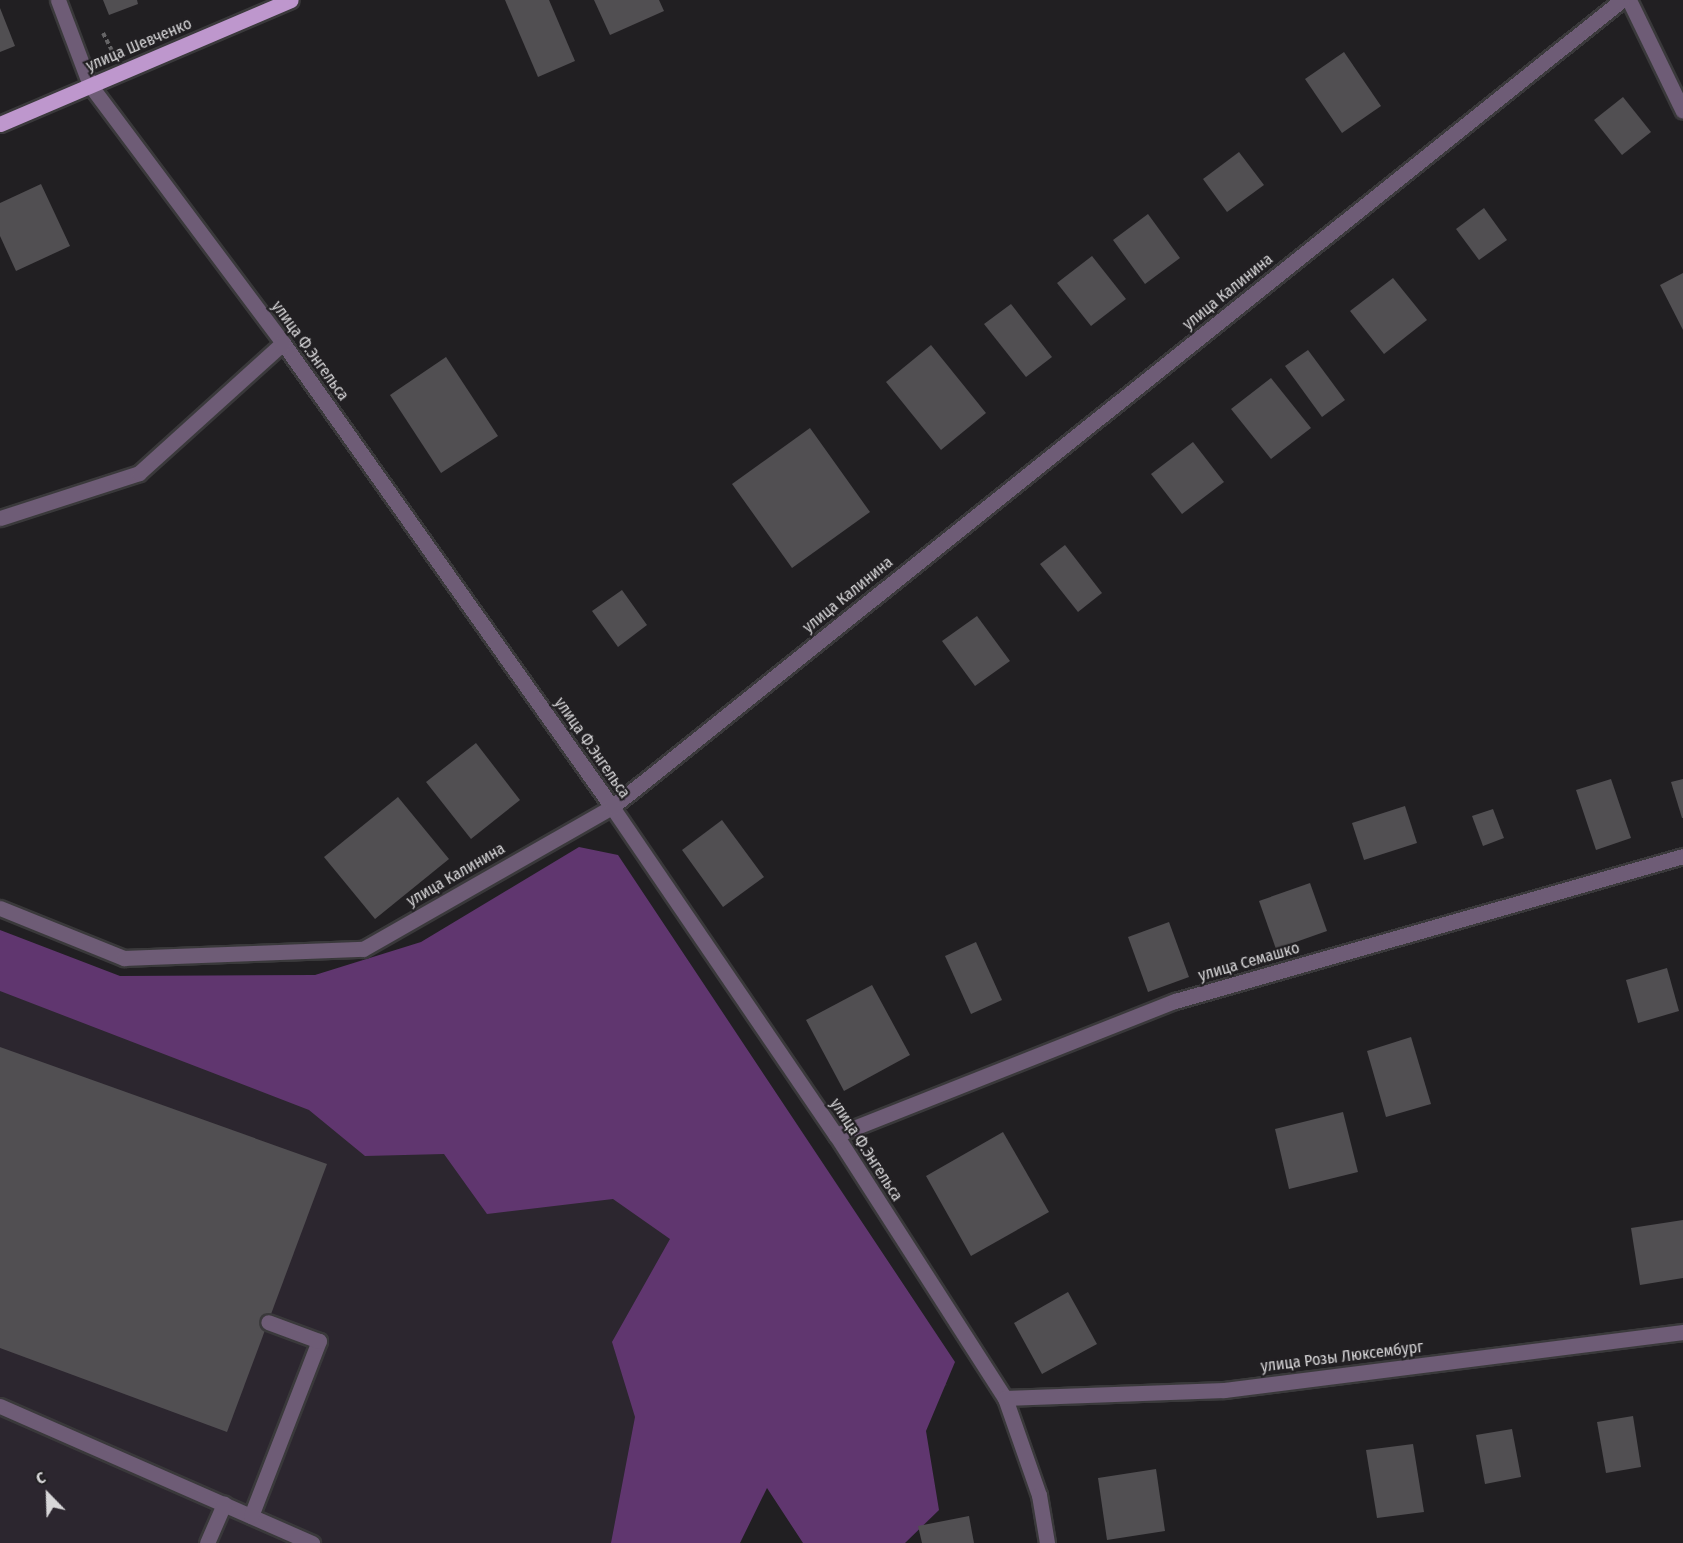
<!DOCTYPE html>
<html>
<head>
<meta charset="utf-8">
<style>
	body { margin:0 }
	#map { position:relative; width:1683px; height:1543px; overflow:hidden; background:#211f22; font-family:"Fira Sans Condensed",sans-serif }
	div>[style] { position:absolute }
	[style*='--x'] { left:calc(var(--x)*1px); top:calc(var(--y)*1px); width:calc(var(--w)*1px); rotate:calc(var(--a)*1deg) }
	.built>* { inset:0; background:#2c262f }
	.forest>* { inset:0; background:#60366f }
	.building>* { inset:0; background:#514f52 }
	.path>* { height:4px; margin-top:-2px; transform-origin:0; background:repeating-linear-gradient(90deg,#656466 0 4.5px,transparent 0 7.5px) }
	.roads { filter:drop-shadow(2px 0 #3a393b) drop-shadow(-2px 0 #3a393b) drop-shadow(0 2px #3a393b) drop-shadow(0 -2px #3a393b) }
	.minor>* { height:15px; margin:-7.5px; padding:0 7.5px; transform-origin:7.5px; border-radius:7.5px; background:#6e5c76 }
	.major>* { height:15px; margin:-7.5px; padding:0 7.5px; transform-origin:7.5px; border-radius:7.5px; background:#be97cd }
	span { translate:-50% -50%; white-space:nowrap; text-align:center; line-height:1.15; -webkit-text-stroke:4.5px #211f22; paint-order:stroke }
	.street-label { font-size:16px; color:#d7d6d8 }
	.north { position:absolute; left:18px; top:1465px; width:60px; height:60px; -webkit-text-stroke:4px #211f22; paint-order:stroke; rotate:337deg; font-size:16px; font-weight:700; line-height:24px; text-align:center; color:#d7d6d8 }
	.north::after { content:''; display:block; margin:auto; width:21px; height:27px; background:#d7d6d8; clip-path:polygon(50% 0,100% 100%,50% 72%,0 100%) }
</style>
</head>
<body>
<div id="map">
	<div class="built">
		<i style="clip-path:polygon(641px 914px,947px 1385px,763px 1479px,731px 1543px,0 1543px,0 960px,325px 1085px)"></i>
	</div>
	<div class="forest">
		<i style="clip-path:polygon(579px 847px,618px 855px,955px 1362px,926px 1431px,939px 1510px,905px 1543px,803px 1543px,767px 1488px,740px 1543px,611px 1543px,635px 1417px,612px 1342px,670px 1239px,613px 1199px,487px 1214px,444px 1154px,365px 1156px,309px 1110px,0 991px,0 930px,120px 976px,315px 975px,421px 942px)"></i>
	</div>
	<div class="building">
		<i style="clip-path:polygon(103px 0,137px 0,138px 4px,109px 15px)"></i>
		<i style="clip-path:polygon(505px 0,549px 0,575px 61px,538px 77px)"></i>
		<i style="clip-path:polygon(594px 0,659px 0,664px 11px,610px 35px)"></i>
		<i style="clip-path:polygon(0 8px,15px 46px,0 52px)"></i>
		<i style="clip-path:polygon(1344px 52px,1381px 106px,1342px 133px,1305px 79px)"></i>
		<i style="clip-path:polygon(1623px 97px,1651px 132px,1622px 155px,1594px 120px)"></i>
		<i style="clip-path:polygon(1239px 152px,1264px 185px,1227px 212px,1203px 179px)"></i>
		<i style="clip-path:polygon(41px 184px,70px 246px,16px 271px,0 236px,0 203px)"></i>
		<i style="clip-path:polygon(1484px 208px,1507px 240px,1479px 260px,1456px 229px)"></i>
		<i style="clip-path:polygon(1148px 214px,1180px 258px,1145px 284px,1113px 240px)"></i>
		<i style="clip-path:polygon(1092px 256px,1126px 299px,1091px 326px,1057px 283px)"></i>
		<i style="clip-path:polygon(1683px 273px,1683px 330px,1660px 285px)"></i>
		<i style="clip-path:polygon(1393px 278px,1427px 320px,1384px 354px,1350px 311px)"></i>
		<i style="clip-path:polygon(1011px 304px,1052px 357px,1026px 377px,984px 324px)"></i>
		<i style="clip-path:polygon(931px 345px,986px 413px,941px 450px,886px 382px)"></i>
		<i style="clip-path:polygon(1308px 350px,1345px 400px,1322px 417px,1285px 366px)"></i>
		<i style="clip-path:polygon(446px 357px,498px 436px,441px 473px,390px 395px)"></i>
		<i style="clip-path:polygon(1271px 378px,1311px 428px,1271px 459px,1231px 409px)"></i>
		<i style="clip-path:polygon(810px 428px,870px 512px,792px 568px,732px 484px)"></i>
		<i style="clip-path:polygon(1193px 442px,1224px 482px,1182px 514px,1151px 474px)"></i>
		<i style="clip-path:polygon(1065px 545px,1102px 593px,1078px 612px,1040px 564px)"></i>
		<i style="clip-path:polygon(622px 590px,647px 625px,618px 647px,592px 611px)"></i>
		<i style="clip-path:polygon(977px 616px,1010px 661px,975px 686px,942px 641px)"></i>
		<i style="clip-path:polygon(476px 743px,520px 800px,471px 839px,426px 782px)"></i>
		<i style="clip-path:polygon(1611px 779px,1631px 838px,1596px 850px,1576px 790px)"></i>
		<i style="clip-path:polygon(1683px 779px,1683px 818px,1682px 818px,1671px 782px)"></i>
		<i style="clip-path:polygon(398px 797px,449px 859px,375px 919px,324px 857px)"></i>
		<i style="clip-path:polygon(1405px 806px,1417px 843px,1364px 860px,1352px 823px)"></i>
		<i style="clip-path:polygon(1493px 809px,1504px 838px,1483px 846px,1472px 816px)"></i>
		<i style="clip-path:polygon(722px 820px,764px 877px,723px 907px,682px 850px)"></i>
		<i style="clip-path:polygon(1310px 883px,1327px 931px,1276px 949px,1259px 901px)"></i>
		<i style="clip-path:polygon(1169px 922px,1189px 977px,1148px 992px,1128px 937px)"></i>
		<i style="clip-path:polygon(976px 942px,1002px 1000px,971px 1014px,945px 956px)"></i>
		<i style="clip-path:polygon(1667px 968px,1679px 1011px,1638px 1023px,1626px 980px)"></i>
		<i style="clip-path:polygon(872px 985px,910px 1055px,844px 1091px,806px 1020px)"></i>
		<i style="clip-path:polygon(1411px 1037px,1431px 1104px,1386px 1117px,1367px 1051px)"></i>
		<i style="clip-path:polygon(0 1047px,327px 1164px,227px 1432px,0 1348px)"></i>
		<i style="clip-path:polygon(1343px 1112px,1358px 1172px,1289px 1189px,1275px 1129px)"></i>
		<i style="clip-path:polygon(1003px 1132px,1049px 1212px,971px 1256px,926px 1176px)"></i>
		<i style="clip-path:polygon(1683px 1220px,1683px 1278px,1640px 1285px,1631px 1228px)"></i>
		<i style="clip-path:polygon(1068px 1292px,1097px 1344px,1042px 1374px,1014px 1323px)"></i>
		<i style="clip-path:polygon(1633px 1416px,1641px 1467px,1606px 1473px,1597px 1422px)"></i>
		<i style="clip-path:polygon(1512px 1429px,1521px 1477px,1485px 1484px,1476px 1435px)"></i>
		<i style="clip-path:polygon(1413px 1444px,1424px 1512px,1377px 1518px,1366px 1450px)"></i>
		<i style="clip-path:polygon(1156px 1469px,1165px 1531px,1107px 1540px,1098px 1478px)"></i>
		<i style="clip-path:polygon(969px 1516px,974px 1543px,922px 1543px,918px 1526px)"></i>
	</div>
	<div class="path">
		<i style="--x:103;--y:33;--w:20;--a:63"></i>
	</div>
	<div class="roads">
		<div class="minor">
			<i style="--x:58;--y:0;--w:91;--a:69.4"></i>
			<i style="--x:90;--y:85;--w:322;--a:53.2"></i>
			<i style="--x:283;--y:343;--w:569;--a:54.66"></i>
			<i style="--x:612;--y:807;--w:397;--a:55.7"></i>
			<i style="--x:836;--y:1135;--w:313;--a:57.3"></i>
			<i style="--x:1005;--y:1398;--w:103;--a:70.7"></i>
			<i style="--x:1039;--y:1495;--w:49;--a:80.5"></i>
			<i style="--x:1629;--y:0;--w:123;--a:64.1"></i>
			<i style="--x:0;--y:518;--w:146;--a:-17.9"></i>
			<i style="--x:139;--y:473;--w:194;--a:-42.1"></i>
			<i style="--x:0;--y:908;--w:134;--a:22"></i>
			<i style="--x:124;--y:958;--w:239;--a:-2.2"></i>
			<i style="--x:363;--y:949;--w:287;--a:-29.7"></i>
			<i style="--x:612;--y:807;--w:1293;--a:-38.63"></i>
			<i style="--x:836;--y:1135;--w:365;--a:-21.6"></i>
			<i style="--x:1175;--y:1001;--w:528;--a:-15.93"></i>
			<i style="--x:1005;--y:1398;--w:219;--a:-2.1"></i>
			<i style="--x:1224;--y:1390;--w:463;--a:-7.2"></i>
			<i style="--x:0;--y:1406;--w:341;--a:23.7"></i>
			<i style="--x:251;--y:1516;--w:188;--a:-68.8"></i>
			<i style="--x:319;--y:1341;--w:54;--a:-159.6"></i>
			<i style="--x:207;--y:1543;--w:43;--a:-66.4"></i>
		</div>
		<div class="major">
			<i style="--x:0;--y:124;--w:316;--a:-23.1"></i>
		</div>
	</div>
	<div class="street-label">
		<span style="left:139px;top:45px;rotate:-23deg">улица Шевченко</span>
		<span style="left:1228px;top:292px;rotate:-39deg">улица Калинина</span>
		<span style="left:310px;top:351px;rotate:54deg">улица Ф.Энгельса</span>
		<span style="left:848px;top:595px;rotate:-39deg">улица Калинина</span>
		<span style="left:592px;top:748px;rotate:55deg">улица Ф.Энгельса</span>
		<span style="left:456px;top:875px;rotate:-30deg">улица Калинина</span>
		<span style="left:1249px;top:962px;rotate:-16deg">улица Семашко</span>
		<span style="left:866px;top:1150px;rotate:57deg">улица Ф.Энгельса</span>
		<span style="left:1342px;top:1357px;rotate:-7deg">улица Розы Люксембург</span>
	</div>
	<div class="north">С</div>
</div>
</body>
</html>
